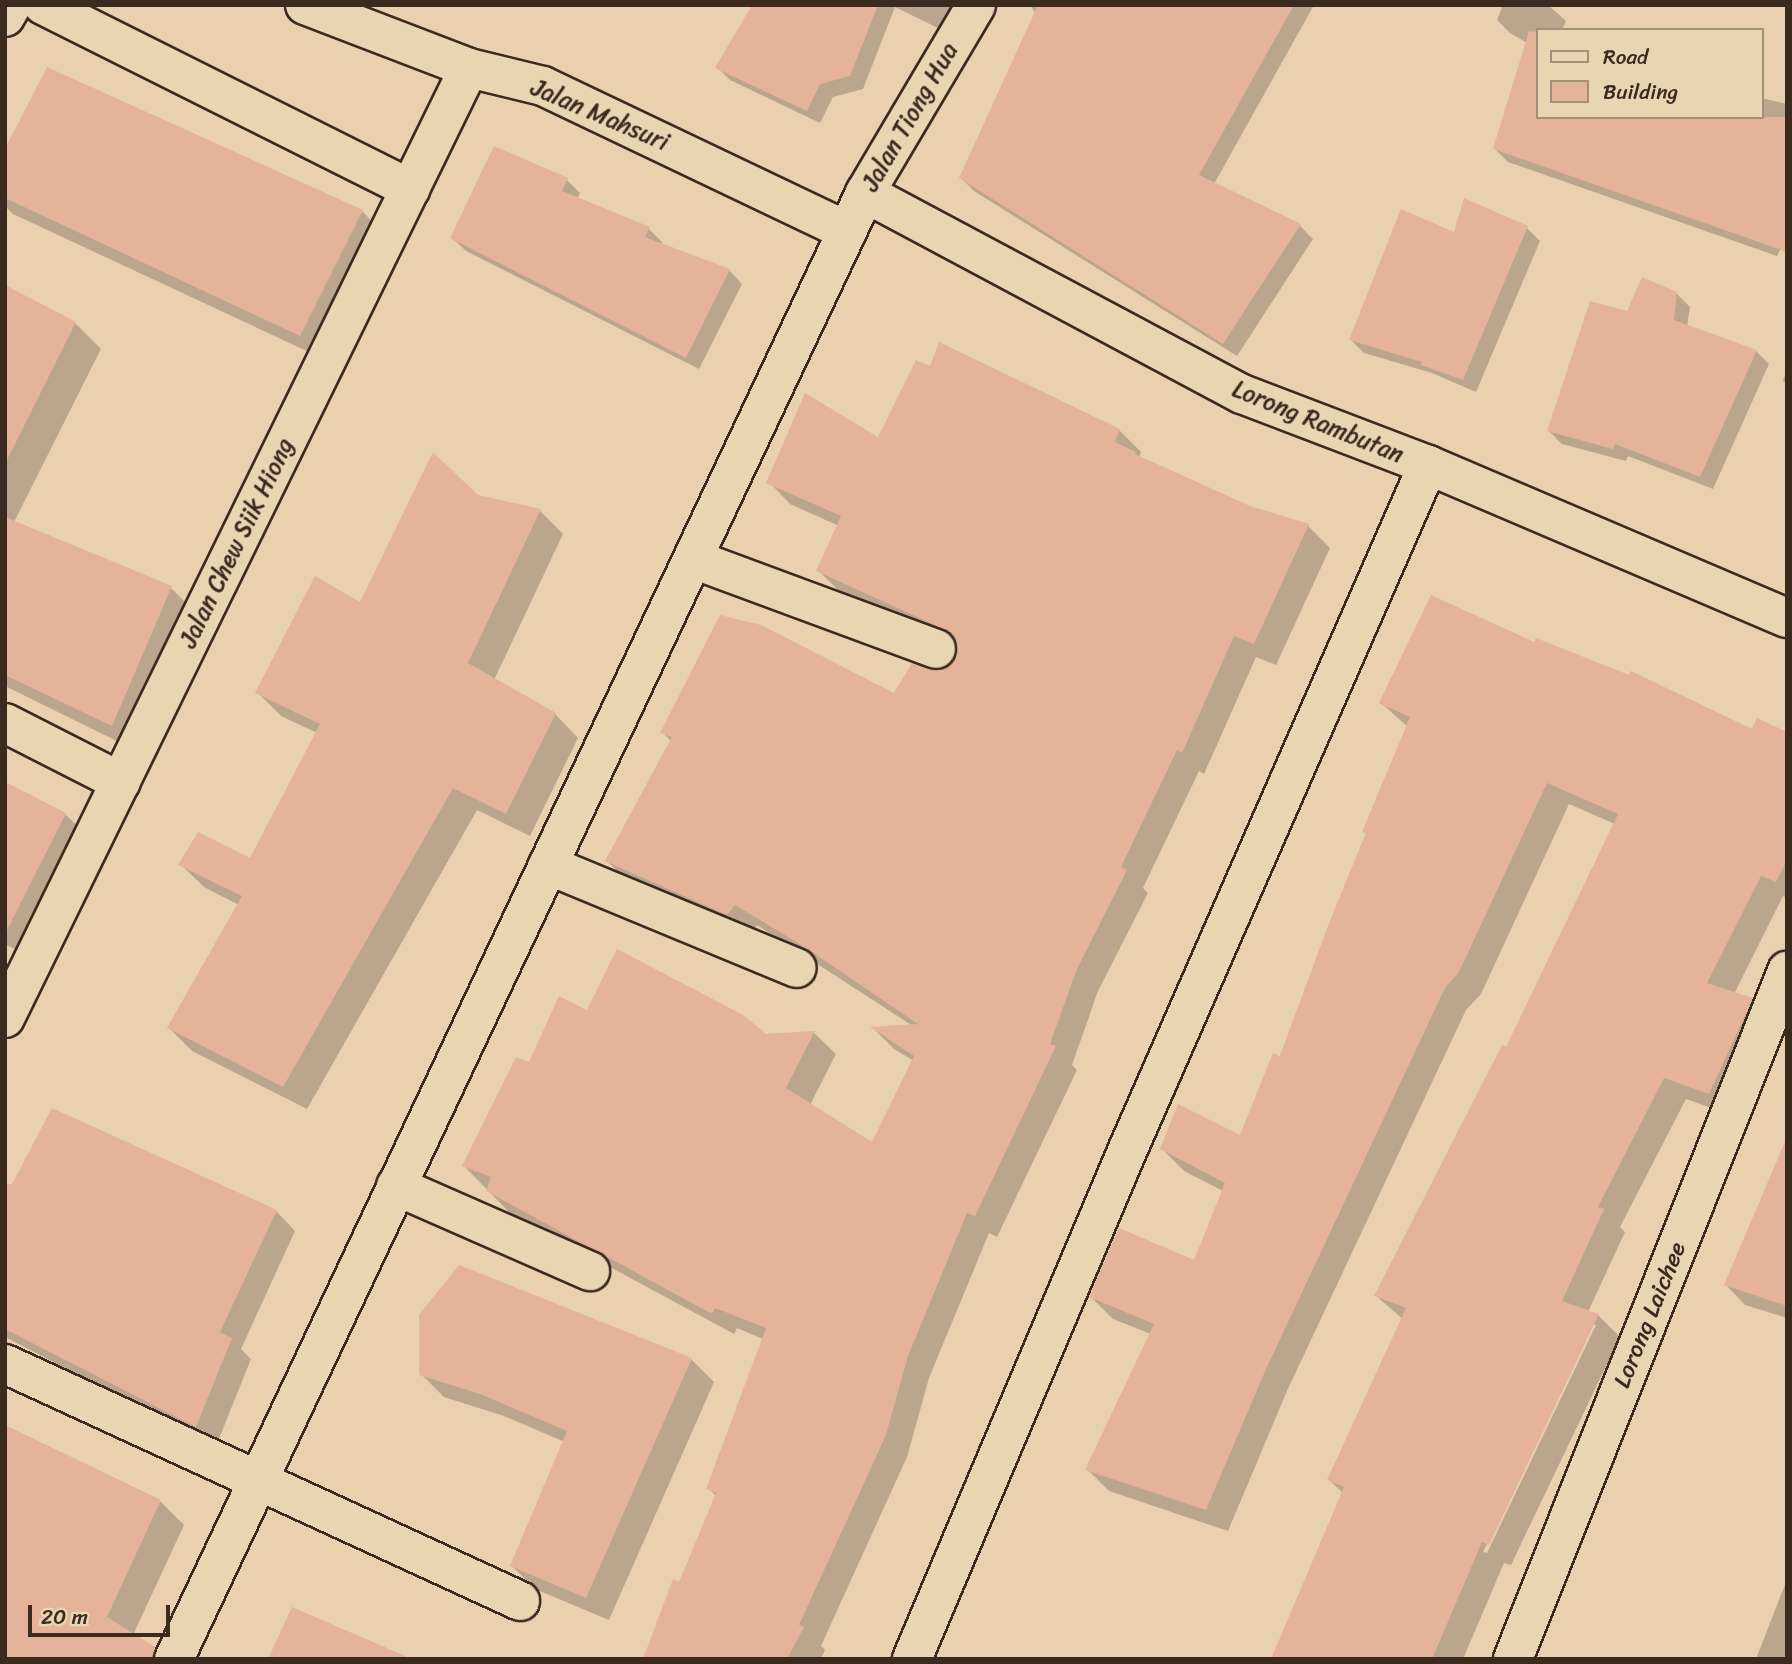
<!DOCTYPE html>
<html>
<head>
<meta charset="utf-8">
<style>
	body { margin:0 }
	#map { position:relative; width:1792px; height:1664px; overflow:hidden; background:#e9d0af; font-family:Sriracha,sans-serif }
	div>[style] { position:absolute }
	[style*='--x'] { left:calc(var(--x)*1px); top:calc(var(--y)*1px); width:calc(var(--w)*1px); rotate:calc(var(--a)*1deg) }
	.shadow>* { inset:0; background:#0003 }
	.building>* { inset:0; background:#e5b29a }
	.roads { filter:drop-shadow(2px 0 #3b2a1e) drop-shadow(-2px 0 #3b2a1e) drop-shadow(0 2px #3b2a1e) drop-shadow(0 -2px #3b2a1e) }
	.minor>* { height:38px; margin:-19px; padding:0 19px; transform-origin:19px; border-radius:19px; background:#e8d6b3 }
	span { translate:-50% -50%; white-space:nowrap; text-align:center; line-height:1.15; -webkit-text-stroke:6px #e8d6b3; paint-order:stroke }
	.street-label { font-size:24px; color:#3b2a1e }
	.frame { position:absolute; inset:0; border:7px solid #3b2a1e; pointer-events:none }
	.legend { position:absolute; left:1536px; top:28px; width:228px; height:91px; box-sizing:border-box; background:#e8d6b3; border:2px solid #a39177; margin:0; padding:9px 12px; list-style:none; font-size:21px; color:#3b2a1e }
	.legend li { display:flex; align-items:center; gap:14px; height:35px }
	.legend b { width:35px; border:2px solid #a39177 }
	.scale { position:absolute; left:28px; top:1605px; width:142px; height:32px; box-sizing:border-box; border:4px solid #3b2a1e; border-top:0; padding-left:9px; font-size:21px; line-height:24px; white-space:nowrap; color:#3b2a1e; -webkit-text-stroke:5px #e8d6b3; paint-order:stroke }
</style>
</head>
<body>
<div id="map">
	<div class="shadow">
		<i style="clip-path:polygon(754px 5px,954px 5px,940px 29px,895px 7px,863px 89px,833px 97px,820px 123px,730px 80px,717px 67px)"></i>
		<i style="clip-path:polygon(1030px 5px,1314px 5px,1214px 184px,1300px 226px,1313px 239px,1237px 356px,974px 191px,961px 178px,1036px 14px)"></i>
		<i style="clip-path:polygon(1503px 5px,1548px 5px,1566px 21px,1562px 30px,1538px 30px,1538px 117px,1762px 117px,1762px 98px,1787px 104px,1787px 235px,1777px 256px,1508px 162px,1495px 149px,1536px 48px,1510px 33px,1497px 20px)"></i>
		<i style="clip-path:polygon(5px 152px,362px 211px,387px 237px,326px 360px,13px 214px,5px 206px)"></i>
		<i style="clip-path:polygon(567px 180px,580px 193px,577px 199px,649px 229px,662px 242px,661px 245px,729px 270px,742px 284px,699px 369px,466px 251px,452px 238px)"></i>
		<i style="clip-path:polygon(1527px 228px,1540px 241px,1476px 392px,1432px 373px,1364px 353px,1351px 340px,1455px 234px)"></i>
		<i style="clip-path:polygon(5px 287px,75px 323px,101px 349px,14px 522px,171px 588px,196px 613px,137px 751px,5px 686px)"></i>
		<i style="clip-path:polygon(1676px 293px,1690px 307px,1687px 327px,1756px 351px,1769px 364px,1713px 489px,1628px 456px,1626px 461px,1562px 444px,1549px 431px,1628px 313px)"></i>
		<i style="clip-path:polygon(1787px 369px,1787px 384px,1783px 381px)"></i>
		<i style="clip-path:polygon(1119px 430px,1141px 452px,1139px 458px,1249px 508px,1308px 526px,1330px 548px,1276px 665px,1256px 657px,1204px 774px,1199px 771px,1143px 888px,1148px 893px,1098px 991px,1072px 1065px,1077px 1070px,997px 1237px,989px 1233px,929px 1378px,907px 1457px,821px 1646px,825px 1650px,821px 1659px,645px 1659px,717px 1497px,708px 1488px,763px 1339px,737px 1328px,734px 1334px,510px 1213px,464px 1166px,530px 1064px,587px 1012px,765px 1036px,814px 1033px,836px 1054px,810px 1105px,873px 1144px,914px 1061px,894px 1049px,874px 1029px,913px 1026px,757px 925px,750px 936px,629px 883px,607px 861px,672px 742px,662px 732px,895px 695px,951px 668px,958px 658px,959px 646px,840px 592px,818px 570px,839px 526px,790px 504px,769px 482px,879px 439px)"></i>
		<i style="clip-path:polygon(477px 497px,540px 511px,563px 534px,494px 680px,555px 714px,578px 738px,530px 836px,477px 810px,307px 1109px,192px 1051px,169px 1028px,239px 905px,204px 887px,180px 864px,251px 860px,317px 733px,281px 716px,257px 692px,361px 604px)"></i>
		<i style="clip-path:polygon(evenodd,1535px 644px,1752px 731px,1787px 734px,1787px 898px,1783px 896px,1734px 994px,1752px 999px,1774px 1021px,1731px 1115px,1686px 1099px,1620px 1227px,1625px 1232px,1588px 1312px,1598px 1315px,1620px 1337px,1511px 1565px,1504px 1563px,1463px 1659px,1273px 1659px,1343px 1493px,1329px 1480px,1403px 1319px,1376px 1296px,1507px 1049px,1615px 824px,1569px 804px,1481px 994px,1466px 1010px,1287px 1391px,1228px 1531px,1109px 1491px,1087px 1469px,1151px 1334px,1113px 1319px,1091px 1297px,1195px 1262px,1223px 1191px,1184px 1171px,1162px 1149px,1241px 1137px,1281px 1059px,1368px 835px,1364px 831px,1408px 727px,1381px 703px,1535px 644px,1592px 1325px,1596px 1325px,1487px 1553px,1483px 1552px,1592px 1325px)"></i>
		<i style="clip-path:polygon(5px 784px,65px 814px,91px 839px,31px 958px,5px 944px)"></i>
		<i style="clip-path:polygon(1787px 1141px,1787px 1318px,1745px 1305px,1726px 1285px)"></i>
		<i style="clip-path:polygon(5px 1201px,276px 1211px,295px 1231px,241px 1349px,251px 1359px,216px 1446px,5px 1337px)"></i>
		<i style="clip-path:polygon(691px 1359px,714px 1382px,609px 1620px,535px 1589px,512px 1566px,565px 1442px,504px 1416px,444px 1397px,421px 1374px)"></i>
		<i style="clip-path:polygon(160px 1501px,184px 1525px,133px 1635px,159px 1659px,5px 1659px)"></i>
		<i style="clip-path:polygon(1787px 1570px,1787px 1659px,1756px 1659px,1786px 1582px)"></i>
	</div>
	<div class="building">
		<i style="clip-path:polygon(752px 5px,878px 5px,850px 76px,820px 84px,807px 111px,715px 68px)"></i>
		<i style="clip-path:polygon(1038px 5px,1294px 5px,1199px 175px,1301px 224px,1223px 344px,959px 178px)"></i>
		<i style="clip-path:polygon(1529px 31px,1538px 32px,1538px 117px,1787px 117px,1787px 252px,1493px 149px)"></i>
		<i style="clip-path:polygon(47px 67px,363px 210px,300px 336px,5px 198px,5px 149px)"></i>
		<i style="clip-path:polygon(494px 146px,568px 178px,562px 191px,650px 227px,645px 237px,730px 269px,686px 358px,450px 238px)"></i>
		<i style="clip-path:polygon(1464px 198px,1528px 226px,1463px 380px,1421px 365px,1422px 362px,1349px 340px,1401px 209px,1454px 232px)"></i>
		<i style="clip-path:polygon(1642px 277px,1677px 292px,1674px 320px,1757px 350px,1700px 477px,1615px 444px,1613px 449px,1547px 431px,1590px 301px,1627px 311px)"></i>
		<i style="clip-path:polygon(5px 285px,76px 322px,5px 464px)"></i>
		<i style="clip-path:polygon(939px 342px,1120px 429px,1115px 442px,1136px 452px,1135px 454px,1250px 506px,1309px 524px,1254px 644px,1234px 636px,1182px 753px,1177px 750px,1121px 867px,1127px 870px,1077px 969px,1050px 1044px,1056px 1046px,975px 1216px,967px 1213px,908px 1356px,886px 1435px,799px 1625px,804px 1627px,787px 1659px,643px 1659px,673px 1579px,679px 1582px,716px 1493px,706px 1489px,766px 1328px,715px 1308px,712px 1314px,486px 1191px,491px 1177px,462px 1166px,516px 1057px,529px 1062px,559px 996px,587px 1010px,617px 949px,743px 1015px,766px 1034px,815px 1031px,786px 1088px,872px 1142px,914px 1056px,870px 1027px,918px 1024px,806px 948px,735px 905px,727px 915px,605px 861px,672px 737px,660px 733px,720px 615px,761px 625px,894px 693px,912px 663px,939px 671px,949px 666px,956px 657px,957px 645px,953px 636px,944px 629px,816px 571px,841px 516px,766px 483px,805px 393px,878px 437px,916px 360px,930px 366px)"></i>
		<i style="clip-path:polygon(433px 452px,478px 495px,541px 509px,468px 663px,556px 713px,506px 814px,453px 788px,283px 1087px,167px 1028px,242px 896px,178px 865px,198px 832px,250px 858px,320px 724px,255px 693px,315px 576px,360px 602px)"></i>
		<i style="clip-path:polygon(5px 517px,172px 586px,112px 726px,5px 675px)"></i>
		<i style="clip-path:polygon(1431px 595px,1534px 642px,1536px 638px,1629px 675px,1631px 671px,1752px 729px,1757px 718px,1787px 732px,1787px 860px,1776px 882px,1761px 876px,1707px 983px,1753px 998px,1709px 1094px,1664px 1078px,1598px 1207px,1604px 1209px,1562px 1301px,1599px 1314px,1489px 1545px,1482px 1542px,1432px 1659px,1271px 1659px,1344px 1487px,1327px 1480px,1406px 1308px,1374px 1296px,1502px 1045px,1506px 1047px,1618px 814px,1547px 783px,1459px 972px,1445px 988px,1266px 1369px,1206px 1510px,1085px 1470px,1154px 1324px,1089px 1297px,1119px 1228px,1194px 1260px,1225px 1183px,1160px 1149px,1178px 1104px,1240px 1135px,1273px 1053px,1280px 1056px,1329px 923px,1366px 833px,1362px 832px,1410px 717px,1379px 703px)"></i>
		<i style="clip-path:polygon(5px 782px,66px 813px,5px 934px)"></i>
		<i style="clip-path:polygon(52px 1108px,277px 1210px,220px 1332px,232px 1338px,196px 1427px,5px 1329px,5px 1184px,12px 1184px)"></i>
		<i style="clip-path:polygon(1787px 1137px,1787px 1306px,1724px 1285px)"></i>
		<i style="clip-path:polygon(459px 1265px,692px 1358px,586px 1598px,510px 1566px,567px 1431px,480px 1394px,419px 1375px,419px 1315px)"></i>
		<i style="clip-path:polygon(5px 1425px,161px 1500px,107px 1617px,155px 1647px,152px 1659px,5px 1659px)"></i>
		<i style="clip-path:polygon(292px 1607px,412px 1659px,268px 1659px)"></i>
	</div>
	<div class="roads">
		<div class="minor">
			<i style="--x:43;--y:5;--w:411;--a:26.6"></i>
			<i style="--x:305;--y:5;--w:176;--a:21"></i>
			<i style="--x:469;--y:68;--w:76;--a:13.7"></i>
			<i style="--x:543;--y:86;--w:337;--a:25.5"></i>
			<i style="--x:5;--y:17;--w:14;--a:-60"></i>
			<i style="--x:865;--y:193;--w:427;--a:28.1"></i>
			<i style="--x:1242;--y:394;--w:199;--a:20.9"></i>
			<i style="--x:1428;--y:465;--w:390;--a:23.1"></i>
			<i style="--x:693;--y:559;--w:259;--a:20.3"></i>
			<i style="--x:5;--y:723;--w:130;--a:27"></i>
			<i style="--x:548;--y:865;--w:269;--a:22.5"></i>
			<i style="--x:5;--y:1018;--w:1057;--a:-63.97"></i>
			<i style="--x:396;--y:1186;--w:212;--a:23.7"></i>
			<i style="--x:5;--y:1364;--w:567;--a:24.71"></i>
			<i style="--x:174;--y:1659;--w:1621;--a:-64.76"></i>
			<i style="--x:865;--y:193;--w:218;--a:-59.4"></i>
			<i style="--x:912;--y:1659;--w:554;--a:-67.05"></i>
			<i style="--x:1128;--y:1149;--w:747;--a:-66.32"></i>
			<i style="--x:1513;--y:1659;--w:741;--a:-68.28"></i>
		</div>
	</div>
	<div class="street-label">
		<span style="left:600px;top:115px;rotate:23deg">Jalan Mahsuri</span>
		<span style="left:910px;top:117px;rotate:-60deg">Jalan Tiong Hua</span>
		<span style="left:1318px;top:422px;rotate:22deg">Lorong Rambutan</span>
		<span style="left:237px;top:543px;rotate:-64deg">Jalan Chew Siik Hiong</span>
		<span style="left:1650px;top:1315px;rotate:-68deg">Lorong Laichee</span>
	</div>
	<div class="frame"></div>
	<ul class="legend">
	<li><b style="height:9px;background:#e8d6b3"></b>Road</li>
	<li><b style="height:19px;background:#e5b29a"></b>Building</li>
	</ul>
	<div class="scale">20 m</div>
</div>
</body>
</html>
